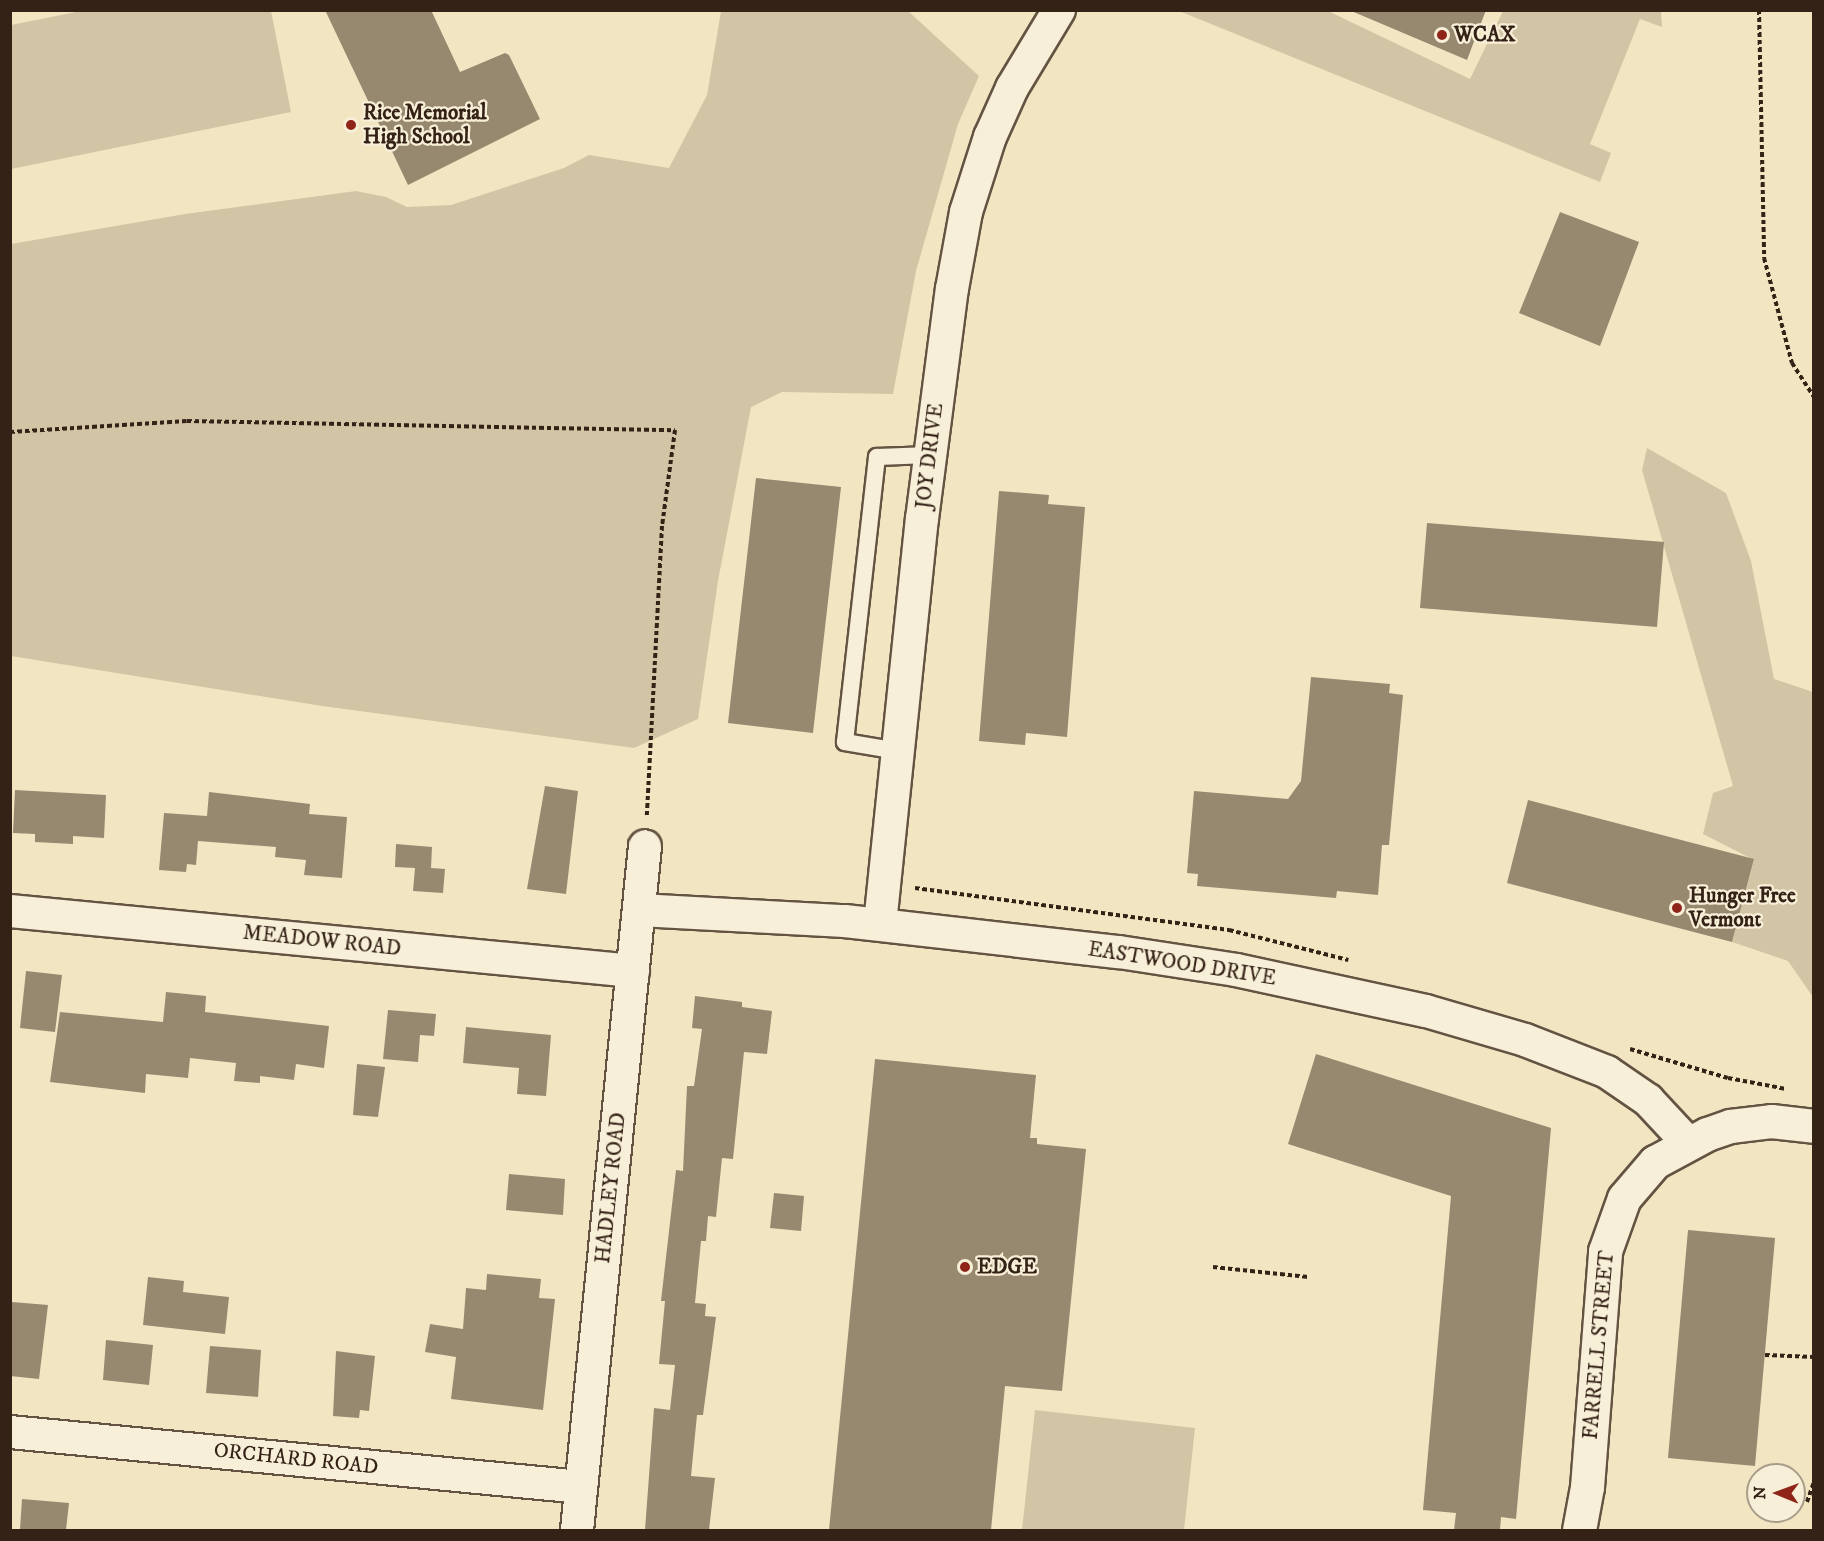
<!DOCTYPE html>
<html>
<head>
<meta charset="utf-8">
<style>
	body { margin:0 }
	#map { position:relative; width:1824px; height:1541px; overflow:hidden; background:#f2e6c2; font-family:"IM FELL DW Pica",serif }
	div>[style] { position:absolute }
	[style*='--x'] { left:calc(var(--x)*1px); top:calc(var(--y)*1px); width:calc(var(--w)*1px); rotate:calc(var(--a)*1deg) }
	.green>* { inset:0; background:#d2c5a5 }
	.building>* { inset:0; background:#978870 }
	.path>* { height:4px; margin-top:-2px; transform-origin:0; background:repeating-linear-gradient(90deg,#352217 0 4.5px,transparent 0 7.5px) }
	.roads { filter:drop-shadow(2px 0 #645342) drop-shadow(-2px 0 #645342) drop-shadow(0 2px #645342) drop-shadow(0 -2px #645342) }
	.lane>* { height:16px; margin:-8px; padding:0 8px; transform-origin:8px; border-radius:8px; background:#f7efd7 }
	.street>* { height:32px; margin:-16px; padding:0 16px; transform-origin:16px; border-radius:16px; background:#f7efd7 }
	.secondary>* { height:33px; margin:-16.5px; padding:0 16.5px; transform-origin:16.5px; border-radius:16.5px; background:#f7efd7 }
	.dots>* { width:16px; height:16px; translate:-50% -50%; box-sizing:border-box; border:3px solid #f7efd7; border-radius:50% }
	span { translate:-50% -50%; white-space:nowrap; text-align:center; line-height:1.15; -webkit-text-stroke:4.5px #f7efd7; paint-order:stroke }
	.poi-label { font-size:21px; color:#352217; font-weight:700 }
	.left { translate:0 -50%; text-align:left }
	.street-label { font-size:21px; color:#352217 }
	.frame { position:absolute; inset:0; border:12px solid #352217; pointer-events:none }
	.north { position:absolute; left:1746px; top:1463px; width:60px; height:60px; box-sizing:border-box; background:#f7efd7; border:2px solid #a99d8a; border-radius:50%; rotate:271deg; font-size:16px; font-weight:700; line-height:24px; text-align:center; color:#352217 }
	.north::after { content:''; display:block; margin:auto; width:21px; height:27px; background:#8f2418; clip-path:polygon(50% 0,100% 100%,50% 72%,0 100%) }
</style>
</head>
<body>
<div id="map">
	<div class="green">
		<i style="clip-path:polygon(81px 11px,271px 11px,291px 112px,11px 169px,11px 25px)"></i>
		<i style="clip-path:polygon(721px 11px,908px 11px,979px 76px,958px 124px,916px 271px,893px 394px,782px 392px,751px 407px,718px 581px,698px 719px,634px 748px,322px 706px,11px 656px,11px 244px,185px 214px,356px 191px,386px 197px,407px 207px,451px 205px,564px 168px,589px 155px,669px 168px,707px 95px)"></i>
		<i style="clip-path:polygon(1179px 11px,1328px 11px,1470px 79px,1503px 11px,1661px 11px,1662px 27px,1640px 19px,1590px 144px,1611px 153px,1600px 182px)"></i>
		<i style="clip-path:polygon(1647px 448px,1726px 493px,1751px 561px,1774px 679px,1813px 692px,1813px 997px,1788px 961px,1732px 942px,1754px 860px,1703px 834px,1713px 793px,1733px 786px,1642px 470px)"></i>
		<i style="clip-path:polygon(1035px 1410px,1195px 1428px,1184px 1530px,1022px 1530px)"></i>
	</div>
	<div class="building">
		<i style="clip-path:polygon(325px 10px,431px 10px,460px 72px,505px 53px,509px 55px,540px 119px,408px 185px)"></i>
		<i style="clip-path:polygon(1349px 10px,1486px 10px,1467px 60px)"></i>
		<i style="clip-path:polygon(1560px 212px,1639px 242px,1600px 346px,1519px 313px)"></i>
		<i style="clip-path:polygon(756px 478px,841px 487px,813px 733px,728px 723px)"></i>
		<i style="clip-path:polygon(999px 491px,1049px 495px,1048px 504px,1085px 507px,1067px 737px,1026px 733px,1025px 745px,979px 741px)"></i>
		<i style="clip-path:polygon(1427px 523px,1664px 542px,1657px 627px,1420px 608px)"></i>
		<i style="clip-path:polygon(1311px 677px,1390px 684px,1389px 693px,1403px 695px,1389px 845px,1382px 845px,1378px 895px,1337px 891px,1336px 898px,1197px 886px,1198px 874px,1187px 873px,1194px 791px,1288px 799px,1301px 781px)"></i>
		<i style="clip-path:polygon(545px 786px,578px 791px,566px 894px,527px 889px)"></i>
		<i style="clip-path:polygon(15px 790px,106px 795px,104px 838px,73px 836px,73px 844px,35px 842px,35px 834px,13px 833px)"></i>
		<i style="clip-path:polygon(209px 792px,310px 804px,309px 814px,347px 817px,342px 878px,304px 875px,306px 860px,275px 857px,276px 847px,198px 841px,196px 865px,187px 864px,186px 872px,159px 870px,164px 813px,207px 816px)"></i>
		<i style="clip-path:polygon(1528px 800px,1754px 859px,1732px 942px,1507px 883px)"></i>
		<i style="clip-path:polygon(396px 844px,432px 847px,431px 868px,445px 869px,443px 893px,413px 891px,415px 868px,395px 867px)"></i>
		<i style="clip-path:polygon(26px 971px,62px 975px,55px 1032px,20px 1028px)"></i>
		<i style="clip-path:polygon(166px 992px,206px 996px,205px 1012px,329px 1026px,324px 1068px,296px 1064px,294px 1080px,260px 1076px,260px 1083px,234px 1081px,236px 1063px,190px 1058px,188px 1078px,146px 1074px,145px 1093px,50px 1082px,60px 1012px,163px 1022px)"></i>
		<i style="clip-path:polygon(695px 996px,742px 1002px,742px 1007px,772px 1011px,767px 1054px,744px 1052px,733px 1159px,722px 1158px,716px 1217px,708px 1216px,706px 1241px,701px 1241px,695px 1303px,706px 1304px,705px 1316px,716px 1317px,703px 1415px,697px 1415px,691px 1476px,715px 1478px,709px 1530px,645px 1530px,654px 1408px,670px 1410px,675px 1365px,659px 1364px,665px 1301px,661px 1301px,676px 1170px,683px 1171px,687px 1086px,694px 1086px,702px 1029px,692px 1028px)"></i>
		<i style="clip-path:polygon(388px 1010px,436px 1014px,434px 1036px,420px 1035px,418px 1062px,383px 1059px)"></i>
		<i style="clip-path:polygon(466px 1027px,551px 1035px,546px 1096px,517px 1094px,519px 1068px,463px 1063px)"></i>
		<i style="clip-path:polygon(1316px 1054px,1551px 1128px,1516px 1519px,1501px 1517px,1500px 1530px,1454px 1530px,1456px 1513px,1423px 1510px,1451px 1196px,1288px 1144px)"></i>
		<i style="clip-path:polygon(875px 1059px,1036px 1075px,1030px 1138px,1037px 1138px,1037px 1144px,1086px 1149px,1062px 1391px,1005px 1386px,991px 1530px,829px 1530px)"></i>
		<i style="clip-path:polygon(357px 1064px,385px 1067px,378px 1117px,353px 1115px)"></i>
		<i style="clip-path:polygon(509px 1174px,565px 1179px,563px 1215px,506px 1210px)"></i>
		<i style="clip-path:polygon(774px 1193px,804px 1196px,801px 1231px,770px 1228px)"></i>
		<i style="clip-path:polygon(1688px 1230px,1775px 1238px,1755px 1466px,1668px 1458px)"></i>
		<i style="clip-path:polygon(487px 1274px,541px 1279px,539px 1298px,555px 1299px,543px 1410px,451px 1399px,456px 1357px,425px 1352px,430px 1324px,463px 1329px,466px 1288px,486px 1290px)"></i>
		<i style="clip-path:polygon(148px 1277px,184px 1281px,183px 1292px,229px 1297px,225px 1334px,143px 1325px)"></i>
		<i style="clip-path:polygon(12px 1302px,48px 1305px,39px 1379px,10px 1376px)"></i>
		<i style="clip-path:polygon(106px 1340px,153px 1345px,149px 1385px,103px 1380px)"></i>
		<i style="clip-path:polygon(210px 1346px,261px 1350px,258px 1397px,206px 1393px)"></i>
		<i style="clip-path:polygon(336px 1351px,375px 1356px,369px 1411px,360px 1410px,359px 1418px,333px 1416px)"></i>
		<i style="clip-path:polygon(22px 1499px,69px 1503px,66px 1530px,20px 1530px)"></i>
	</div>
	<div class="path">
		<i style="--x:1759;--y:10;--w:248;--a:88.8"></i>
		<i style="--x:1764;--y:258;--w:109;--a:75.1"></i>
		<i style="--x:1792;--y:363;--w:40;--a:57.1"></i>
		<i style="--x:10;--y:432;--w:177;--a:-3.6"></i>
		<i style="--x:187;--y:421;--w:488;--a:1.1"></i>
		<i style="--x:675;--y:430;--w:97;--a:97.7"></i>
		<i style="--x:662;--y:526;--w:290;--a:93"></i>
		<i style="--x:915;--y:888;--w:317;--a:7.6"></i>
		<i style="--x:1229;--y:930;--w:123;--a:14.1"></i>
		<i style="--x:1630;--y:1049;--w:102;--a:16.5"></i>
		<i style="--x:1728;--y:1078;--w:59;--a:10.7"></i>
		<i style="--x:1213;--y:1267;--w:96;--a:6"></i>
		<i style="--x:1765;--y:1355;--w:49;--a:2.3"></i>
		<i style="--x:1807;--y:1502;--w:21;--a:-71"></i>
	</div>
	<div class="roads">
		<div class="lane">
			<i style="--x:898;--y:751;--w:54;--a:-170.4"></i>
			<i style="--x:845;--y:742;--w:287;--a:-83.6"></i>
			<i style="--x:877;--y:457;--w:53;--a:-2.2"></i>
		</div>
		<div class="street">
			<i style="--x:639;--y:910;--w:206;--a:3.1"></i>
			<i style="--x:845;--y:921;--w:276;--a:6.5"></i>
			<i style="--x:1119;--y:952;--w:118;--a:8.7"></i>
			<i style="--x:1236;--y:970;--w:194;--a:12.2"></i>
			<i style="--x:1426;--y:1011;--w:103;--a:16.3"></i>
			<i style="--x:1525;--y:1040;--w:88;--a:21.3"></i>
			<i style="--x:1607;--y:1072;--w:50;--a:34.3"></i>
			<i style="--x:1648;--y:1100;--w:57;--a:47.1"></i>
			<i style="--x:10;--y:911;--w:626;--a:5.5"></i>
			<i style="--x:880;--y:924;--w:407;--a:-84.1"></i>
			<i style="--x:922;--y:519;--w:232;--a:-82.6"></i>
			<i style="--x:952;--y:289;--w:78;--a:-79.7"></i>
			<i style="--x:966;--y:212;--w:79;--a:-72.3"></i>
			<i style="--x:990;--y:137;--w:54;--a:-65.8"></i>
			<i style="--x:1012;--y:88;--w:91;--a:-58.9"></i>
			<i style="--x:10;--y:1432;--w:574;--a:5.5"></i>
			<i style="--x:577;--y:1530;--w:687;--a:-84.32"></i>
		</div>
		<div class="secondary">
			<i style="--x:1579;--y:1530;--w:44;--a:-79.5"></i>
			<i style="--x:1587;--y:1487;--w:237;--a:-85.6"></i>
			<i style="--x:1605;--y:1251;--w:56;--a:-70.3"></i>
			<i style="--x:1624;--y:1198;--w:48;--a:-49.3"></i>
			<i style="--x:1655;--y:1162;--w:59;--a:-28.3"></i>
			<i style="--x:1707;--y:1134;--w:24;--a:-19"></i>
			<i style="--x:1730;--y:1126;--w:41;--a:-7"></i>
			<i style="--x:1771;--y:1121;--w:43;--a:6.6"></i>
		</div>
	</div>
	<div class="dots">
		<i style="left:1442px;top:35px;background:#8f2418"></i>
		<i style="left:351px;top:125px;background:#8f2418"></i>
		<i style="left:1677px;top:908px;background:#8f2418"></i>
		<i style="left:965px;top:1267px;background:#8f2418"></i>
	</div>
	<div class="poi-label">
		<span class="left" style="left:1454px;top:35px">WCAX</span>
		<span class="left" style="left:363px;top:125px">Rice Memorial<br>High School</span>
		<span class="left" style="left:1689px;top:908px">Hunger Free<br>Vermont</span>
		<span class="left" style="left:977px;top:1267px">EDGE</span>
	</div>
	<div class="street-label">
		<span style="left:930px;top:456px;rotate:-83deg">JOY DRIVE</span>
		<span style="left:322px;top:941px;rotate:6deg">MEADOW ROAD</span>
		<span style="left:1182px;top:964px;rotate:9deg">EASTWOOD DRIVE</span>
		<span style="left:611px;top:1188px;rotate:-84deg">HADLEY ROAD</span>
		<span style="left:1599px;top:1345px;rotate:-85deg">FARRELL STREET</span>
		<span style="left:296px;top:1459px;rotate:6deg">ORCHARD ROAD</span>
	</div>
	<div class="frame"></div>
	<div class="north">N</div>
</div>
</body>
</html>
